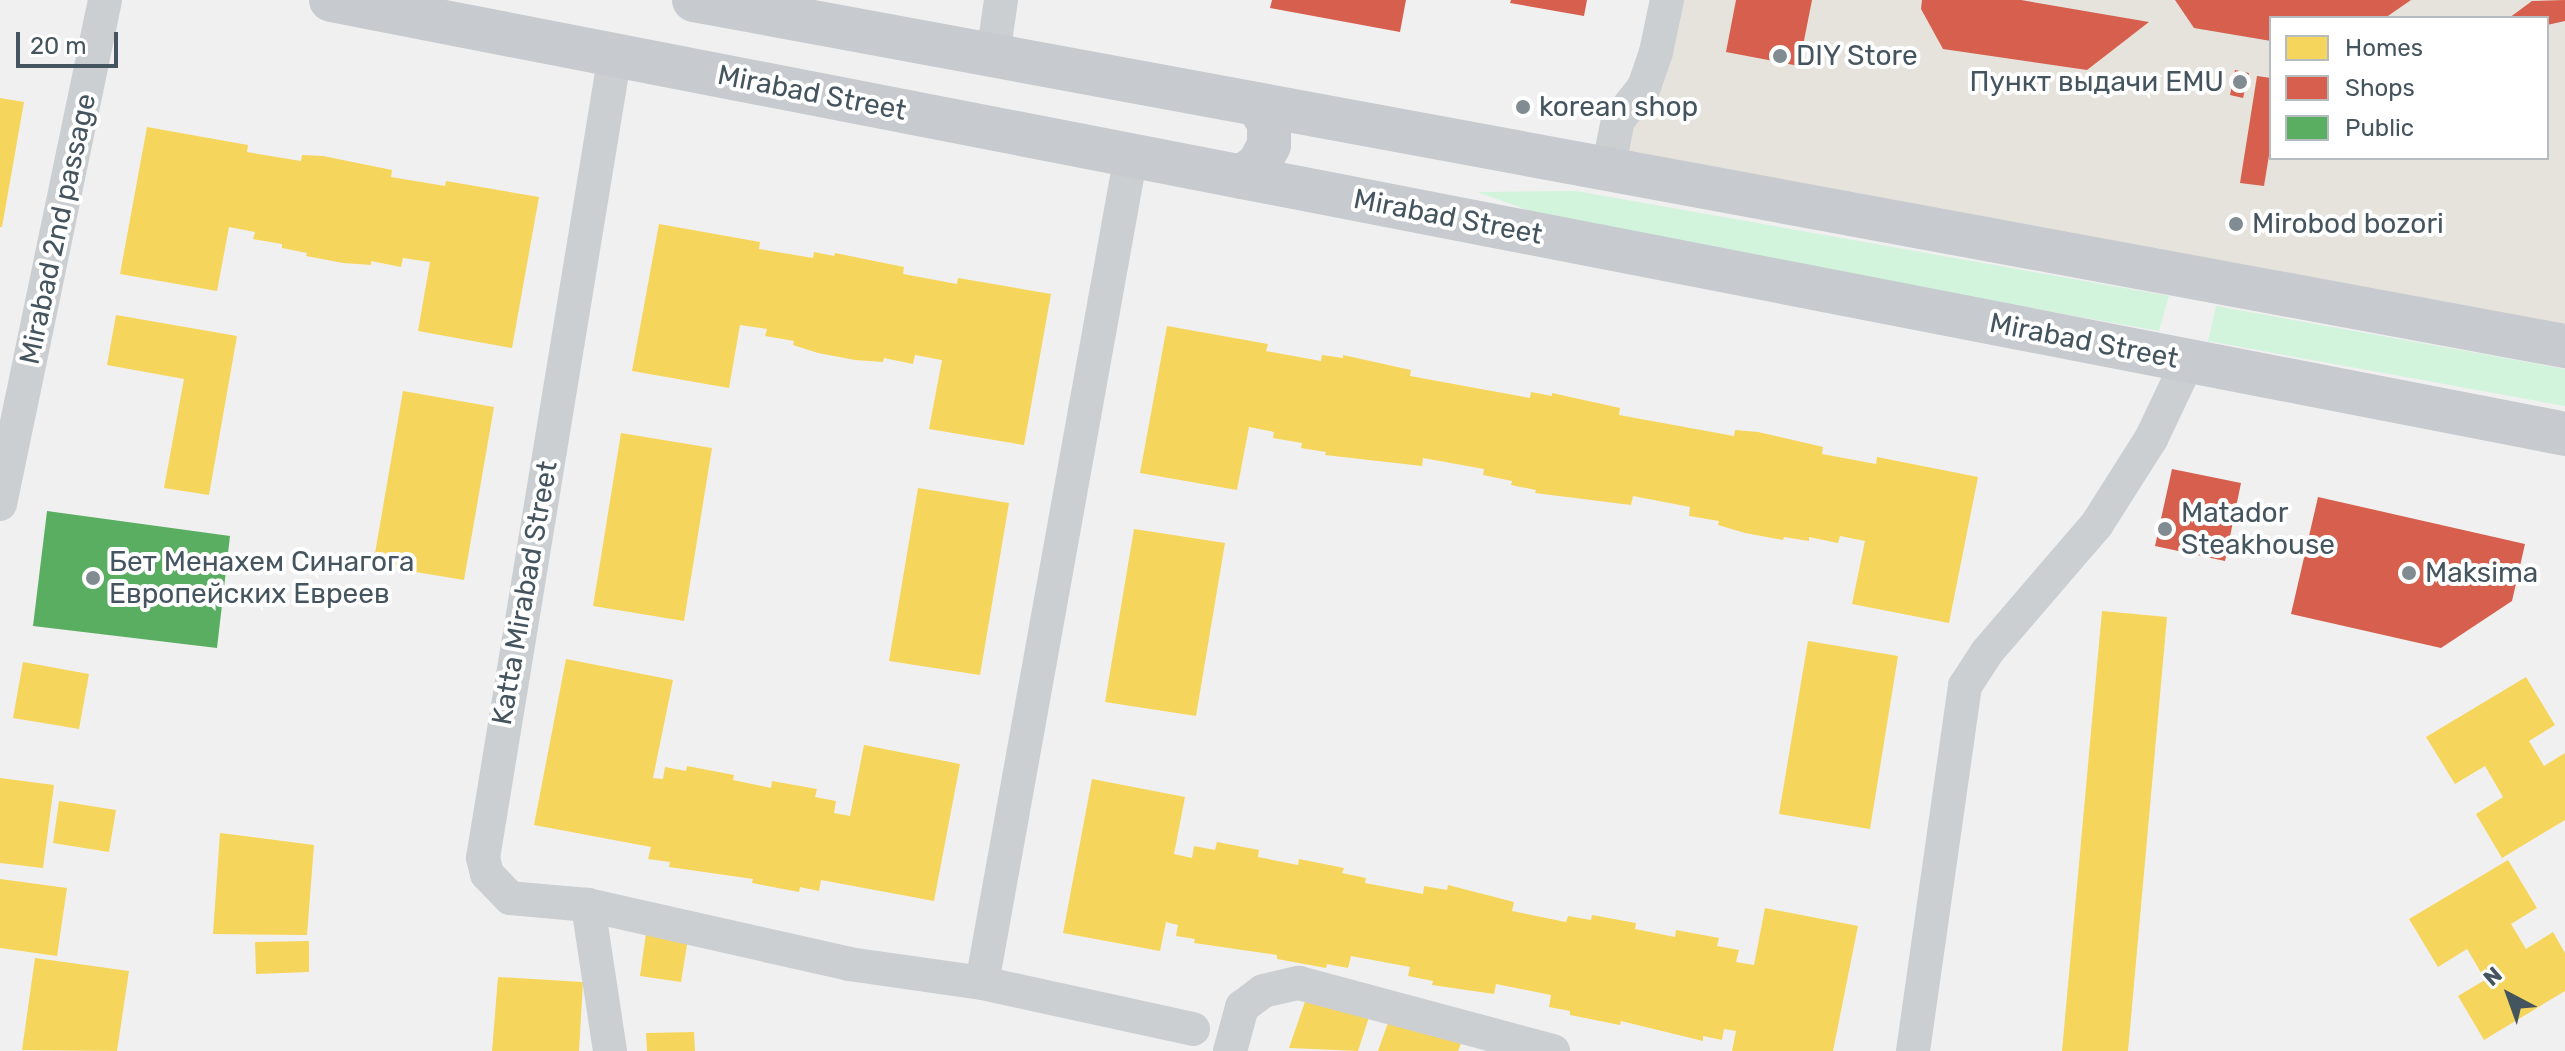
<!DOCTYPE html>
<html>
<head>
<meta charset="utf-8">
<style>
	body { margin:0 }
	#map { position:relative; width:2565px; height:1051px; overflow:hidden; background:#f1f0f0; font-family:Rubik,sans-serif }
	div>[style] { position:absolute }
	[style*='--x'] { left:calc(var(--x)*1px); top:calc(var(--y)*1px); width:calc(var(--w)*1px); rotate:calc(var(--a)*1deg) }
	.commercial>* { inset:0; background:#e6e3dd }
	.green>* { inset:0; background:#d2f3dc }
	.homes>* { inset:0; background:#f6d55c }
	.shops>* { inset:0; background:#d6604d }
	.public>* { inset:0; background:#5aae61 }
	.minor>* { height:34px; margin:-17px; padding:0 17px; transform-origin:17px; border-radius:17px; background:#cccfd1 }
	.primary>* { height:44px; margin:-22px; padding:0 22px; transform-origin:22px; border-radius:22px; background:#c7cbcf }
	.dots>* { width:22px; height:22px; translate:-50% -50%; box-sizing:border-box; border:4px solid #fff; border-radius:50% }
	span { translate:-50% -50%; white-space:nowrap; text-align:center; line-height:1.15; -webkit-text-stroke:8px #fff; paint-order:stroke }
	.poi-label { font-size:28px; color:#45555f }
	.left { translate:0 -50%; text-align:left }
	.right { translate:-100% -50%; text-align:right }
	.street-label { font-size:28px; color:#45555f }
	.legend { position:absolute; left:2269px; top:16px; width:280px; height:144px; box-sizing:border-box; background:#fff; border:2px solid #b5bbbf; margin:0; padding:10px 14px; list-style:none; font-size:24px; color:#45555f }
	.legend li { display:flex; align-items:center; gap:16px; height:40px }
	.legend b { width:40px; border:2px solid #b5bbbf }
	.north { position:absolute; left:2469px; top:955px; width:80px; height:80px; -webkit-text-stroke:6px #fff; paint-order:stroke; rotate:319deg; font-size:22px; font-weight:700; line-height:32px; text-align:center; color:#45555f }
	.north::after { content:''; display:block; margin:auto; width:28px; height:36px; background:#45555f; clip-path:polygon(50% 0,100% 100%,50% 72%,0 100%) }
	.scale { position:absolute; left:16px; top:32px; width:102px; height:36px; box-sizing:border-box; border:4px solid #45555f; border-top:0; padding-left:10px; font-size:24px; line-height:28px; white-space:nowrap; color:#45555f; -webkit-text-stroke:6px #fff; paint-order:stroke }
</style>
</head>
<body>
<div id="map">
	<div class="commercial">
		<i style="clip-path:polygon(evenodd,1667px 0,2565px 0,2565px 346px,1608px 169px,1667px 0,2271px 18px,2547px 18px,2547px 158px,2271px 158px,2271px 18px)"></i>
	</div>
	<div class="green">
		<i style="clip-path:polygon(1576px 191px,2169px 296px,2159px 331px,1570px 225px,1477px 192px)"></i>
		<i style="clip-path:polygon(2216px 306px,2565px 369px,2565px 406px,2208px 341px)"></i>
	</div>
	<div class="homes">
		<i style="clip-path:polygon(0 98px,24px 102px,2px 227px,0 227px)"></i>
		<i style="clip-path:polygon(147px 127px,248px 145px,247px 152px,301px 161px,302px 155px,323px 156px,392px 170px,391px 177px,445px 186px,446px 181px,539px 197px,512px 348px,418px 331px,430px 262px,403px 258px,401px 267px,371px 261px,371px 265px,343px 263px,306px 256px,307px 253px,282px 248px,282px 244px,253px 239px,255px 232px,229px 227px,217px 291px,120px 274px)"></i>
		<i style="clip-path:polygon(659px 224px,760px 242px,759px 249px,813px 258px,814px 252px,834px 256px,835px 253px,904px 267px,903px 274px,957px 284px,958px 278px,1051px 294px,1024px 445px,929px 429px,942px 360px,915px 355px,913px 364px,884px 358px,883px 362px,855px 360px,818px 353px,793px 345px,794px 341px,765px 336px,767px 329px,740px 325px,729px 388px,632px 371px)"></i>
		<i style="clip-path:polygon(116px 315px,237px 336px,209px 495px,164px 488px,184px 379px,107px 365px)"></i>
		<i style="clip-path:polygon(1167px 326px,1268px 344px,1266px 351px,1321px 361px,1322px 355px,1343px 358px,1343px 355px,1411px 370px,1410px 376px,1530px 398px,1531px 392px,1552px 396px,1552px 393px,1620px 408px,1619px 415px,1734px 436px,1735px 430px,1758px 432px,1823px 447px,1822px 454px,1876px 464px,1877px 457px,1978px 477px,1949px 623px,1852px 604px,1865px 541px,1840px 536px,1838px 543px,1809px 537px,1809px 541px,1784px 537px,1783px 540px,1745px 533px,1718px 525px,1719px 521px,1689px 516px,1690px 507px,1633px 496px,1631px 505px,1535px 493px,1536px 490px,1511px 485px,1512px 481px,1483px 475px,1484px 469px,1423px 458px,1422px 466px,1325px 455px,1326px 452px,1301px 448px,1302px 443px,1273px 438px,1274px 432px,1249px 427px,1237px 490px,1140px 473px)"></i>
		<i style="clip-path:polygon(403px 391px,494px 407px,464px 580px,373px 565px)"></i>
		<i style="clip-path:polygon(621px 433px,712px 448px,684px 621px,593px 606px)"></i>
		<i style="clip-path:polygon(918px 488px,1009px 503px,980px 675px,889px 661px)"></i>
		<i style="clip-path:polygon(1134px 529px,1225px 543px,1196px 716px,1105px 702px)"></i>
		<i style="clip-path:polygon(2102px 611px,2167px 617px,2128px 1051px,2062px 1051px)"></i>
		<i style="clip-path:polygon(1808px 641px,1898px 656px,1870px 829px,1779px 814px)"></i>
		<i style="clip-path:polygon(566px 659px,673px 680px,653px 778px,663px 779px,665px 767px,686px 771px,687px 766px,734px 775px,733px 780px,771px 788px,772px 781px,817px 789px,815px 797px,836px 801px,834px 813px,850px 816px,864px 745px,960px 764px,934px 901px,821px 880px,819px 891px,800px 887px,799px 892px,752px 883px,753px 879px,669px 867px,670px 862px,648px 859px,651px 847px,534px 825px)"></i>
		<i style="clip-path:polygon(23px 662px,89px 674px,79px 729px,13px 718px)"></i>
		<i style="clip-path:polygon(2526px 677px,2555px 725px,2529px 741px,2544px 766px,2565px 753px,2565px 820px,2502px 858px,2476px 814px,2503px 797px,2485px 766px,2455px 784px,2426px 737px)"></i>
		<i style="clip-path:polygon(0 778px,54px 785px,43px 868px,0 863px)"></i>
		<i style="clip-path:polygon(1092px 779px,1185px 797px,1174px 854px,1192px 858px,1194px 846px,1215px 850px,1217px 842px,1259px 850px,1258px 857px,1298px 865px,1299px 859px,1344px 868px,1342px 873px,1366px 878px,1365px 883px,1423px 894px,1424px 886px,1447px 890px,1448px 885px,1514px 902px,1512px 911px,1566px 922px,1568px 916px,1591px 920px,1592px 915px,1636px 923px,1635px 929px,1675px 937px,1676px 930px,1719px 938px,1717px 946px,1739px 950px,1736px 962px,1754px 965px,1765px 908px,1858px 926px,1833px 1051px,1732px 1051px,1736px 1031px,1724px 1029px,1722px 1040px,1703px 1036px,1703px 1041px,1621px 1021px,1620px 1025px,1570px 1015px,1570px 1011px,1549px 1007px,1551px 995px,1496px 984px,1494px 994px,1432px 985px,1433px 981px,1408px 976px,1410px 967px,1351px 956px,1348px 968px,1327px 964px,1326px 968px,1277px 959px,1277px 955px,1194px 943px,1195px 939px,1176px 936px,1178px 925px,1166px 922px,1160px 951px,1063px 933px)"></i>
		<i style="clip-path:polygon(59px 801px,116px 810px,109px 852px,53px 843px)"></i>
		<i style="clip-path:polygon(220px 833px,314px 845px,307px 935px,213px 934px)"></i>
		<i style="clip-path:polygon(2508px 860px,2537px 908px,2511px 924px,2526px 949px,2553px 932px,2565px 953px,2565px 991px,2484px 1040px,2458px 996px,2485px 980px,2476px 964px,2467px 949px,2438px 967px,2409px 919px)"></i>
		<i style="clip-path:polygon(0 879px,67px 888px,57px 956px,0 948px)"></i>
		<i style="clip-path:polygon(646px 933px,688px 939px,681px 982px,640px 976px)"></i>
		<i style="clip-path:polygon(309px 941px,309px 972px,256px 974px,255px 942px)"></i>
		<i style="clip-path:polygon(35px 958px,129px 971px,117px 1051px,22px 1050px)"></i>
		<i style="clip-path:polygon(498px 977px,583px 982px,579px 1051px,492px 1051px)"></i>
		<i style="clip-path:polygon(1308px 993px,1370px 1014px,1358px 1051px,1289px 1048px)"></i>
		<i style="clip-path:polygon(1389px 1020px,1461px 1044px,1458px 1051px,1378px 1051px)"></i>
		<i style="clip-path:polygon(694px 1032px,695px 1051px,647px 1051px,646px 1033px)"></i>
	</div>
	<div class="shops">
		<i style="clip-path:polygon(1272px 0,1406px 0,1400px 32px,1270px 8px)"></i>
		<i style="clip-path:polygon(1511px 0,1587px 0,1584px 16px,1510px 3px)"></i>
		<i style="clip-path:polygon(1736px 0,1812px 0,1799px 66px,1726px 52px)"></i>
		<i style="clip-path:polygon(1922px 0,2021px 0,2149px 22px,2087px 70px,1943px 49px,1921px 9px)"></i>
		<i style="clip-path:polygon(2175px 0,2411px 0,2385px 18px,2271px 18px,2271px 41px,2194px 28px)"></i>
		<i style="clip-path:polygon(2565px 0,2565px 21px,2547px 25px,2547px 18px,2509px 18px,2532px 1px)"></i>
		<i style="clip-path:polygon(2235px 70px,2249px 73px,2243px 98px,2230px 95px)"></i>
		<i style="clip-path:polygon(2257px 76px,2271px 78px,2271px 143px,2264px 186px,2240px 183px)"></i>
		<i style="clip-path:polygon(2172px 469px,2241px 483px,2225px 561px,2155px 546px)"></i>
		<i style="clip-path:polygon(2318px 497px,2525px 544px,2512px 601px,2441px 648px,2291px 614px)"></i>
	</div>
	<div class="public">
		<i style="clip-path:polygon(47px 511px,230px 536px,217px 648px,33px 626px)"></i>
	</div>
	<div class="minor">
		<i style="--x:993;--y:55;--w:56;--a:-81.7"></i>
		<i style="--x:1131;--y:155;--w:841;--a:100.2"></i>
		<i style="--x:982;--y:983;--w:216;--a:12.3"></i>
		<i style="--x:1608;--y:169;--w:50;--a:-78.5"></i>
		<i style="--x:1618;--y:120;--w:42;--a:-51.8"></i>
		<i style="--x:1644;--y:87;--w:37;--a:-71"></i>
		<i style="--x:1656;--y:52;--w:53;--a:-78.1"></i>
		<i style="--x:0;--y:504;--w:515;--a:-78.23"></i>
		<i style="--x:588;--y:905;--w:268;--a:12.7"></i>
		<i style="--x:849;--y:964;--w:134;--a:8.1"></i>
		<i style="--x:610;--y:1051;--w:148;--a:-98.6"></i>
		<i style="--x:588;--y:905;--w:78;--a:-174.9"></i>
		<i style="--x:510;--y:898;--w:33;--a:-134"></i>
		<i style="--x:487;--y:874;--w:16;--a:-104"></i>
		<i style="--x:483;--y:858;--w:814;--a:-80.67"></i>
		<i style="--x:1230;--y:1051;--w:46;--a:-74.7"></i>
		<i style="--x:1242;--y:1007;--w:26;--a:-37"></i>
		<i style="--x:1263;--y:991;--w:37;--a:-13"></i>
		<i style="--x:1299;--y:983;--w:263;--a:15"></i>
		<i style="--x:1913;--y:1051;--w:369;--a:-81.9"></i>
		<i style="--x:1965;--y:686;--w:40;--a:-57.1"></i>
		<i style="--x:1987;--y:652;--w:169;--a:-49.3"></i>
		<i style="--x:2097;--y:524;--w:101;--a:-57.6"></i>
		<i style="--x:2151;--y:439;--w:86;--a:-64.6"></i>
	</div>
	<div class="primary">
		<i style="--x:331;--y:0;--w:2276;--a:10.99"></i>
		<i style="--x:694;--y:0;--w:1903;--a:10.48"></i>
		<i style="--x:1242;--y:177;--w:21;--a:-37"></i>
		<i style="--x:1259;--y:164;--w:21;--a:-62"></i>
		<i style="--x:1269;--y:145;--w:22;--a:-90"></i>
		<i style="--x:1269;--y:123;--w:22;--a:-122"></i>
	</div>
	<div class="dots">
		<i style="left:1780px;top:56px;background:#818b92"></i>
		<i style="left:2240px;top:82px;background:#818b92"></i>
		<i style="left:1523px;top:107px;background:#818b92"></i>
		<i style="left:2236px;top:224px;background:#818b92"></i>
		<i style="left:2165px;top:529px;background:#818b92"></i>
		<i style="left:2409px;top:573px;background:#818b92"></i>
		<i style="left:93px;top:578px;background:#818b92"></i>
	</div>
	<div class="poi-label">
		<span class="left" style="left:1796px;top:56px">DIY Store</span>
		<span class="right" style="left:2224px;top:82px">Пункт выдачи EMU</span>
		<span class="left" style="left:1539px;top:107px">korean shop</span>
		<span class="left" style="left:2252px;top:224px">Mirobod bozori</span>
		<span class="left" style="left:2181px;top:529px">Matador<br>Steakhouse</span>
		<span class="left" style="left:109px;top:578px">Бет Менахем Синагога<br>Европейских Евреев</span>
		<span class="left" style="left:2425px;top:573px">Maksima</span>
	</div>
	<div class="street-label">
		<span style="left:812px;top:93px;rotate:11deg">Mirabad Street</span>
		<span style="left:1448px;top:217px;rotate:11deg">Mirabad Street</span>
		<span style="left:58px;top:229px;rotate:-78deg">Mirabad 2nd passage</span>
		<span style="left:2084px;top:341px;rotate:11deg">Mirabad Street</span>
		<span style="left:525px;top:593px;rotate:-80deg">Katta Mirabad Street</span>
	</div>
	<ul class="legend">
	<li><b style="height:22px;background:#f6d55c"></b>Homes</li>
	<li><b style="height:22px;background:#d6604d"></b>Shops</li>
	<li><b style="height:22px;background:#5aae61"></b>Public</li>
	</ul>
	<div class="north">N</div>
	<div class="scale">20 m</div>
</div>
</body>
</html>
